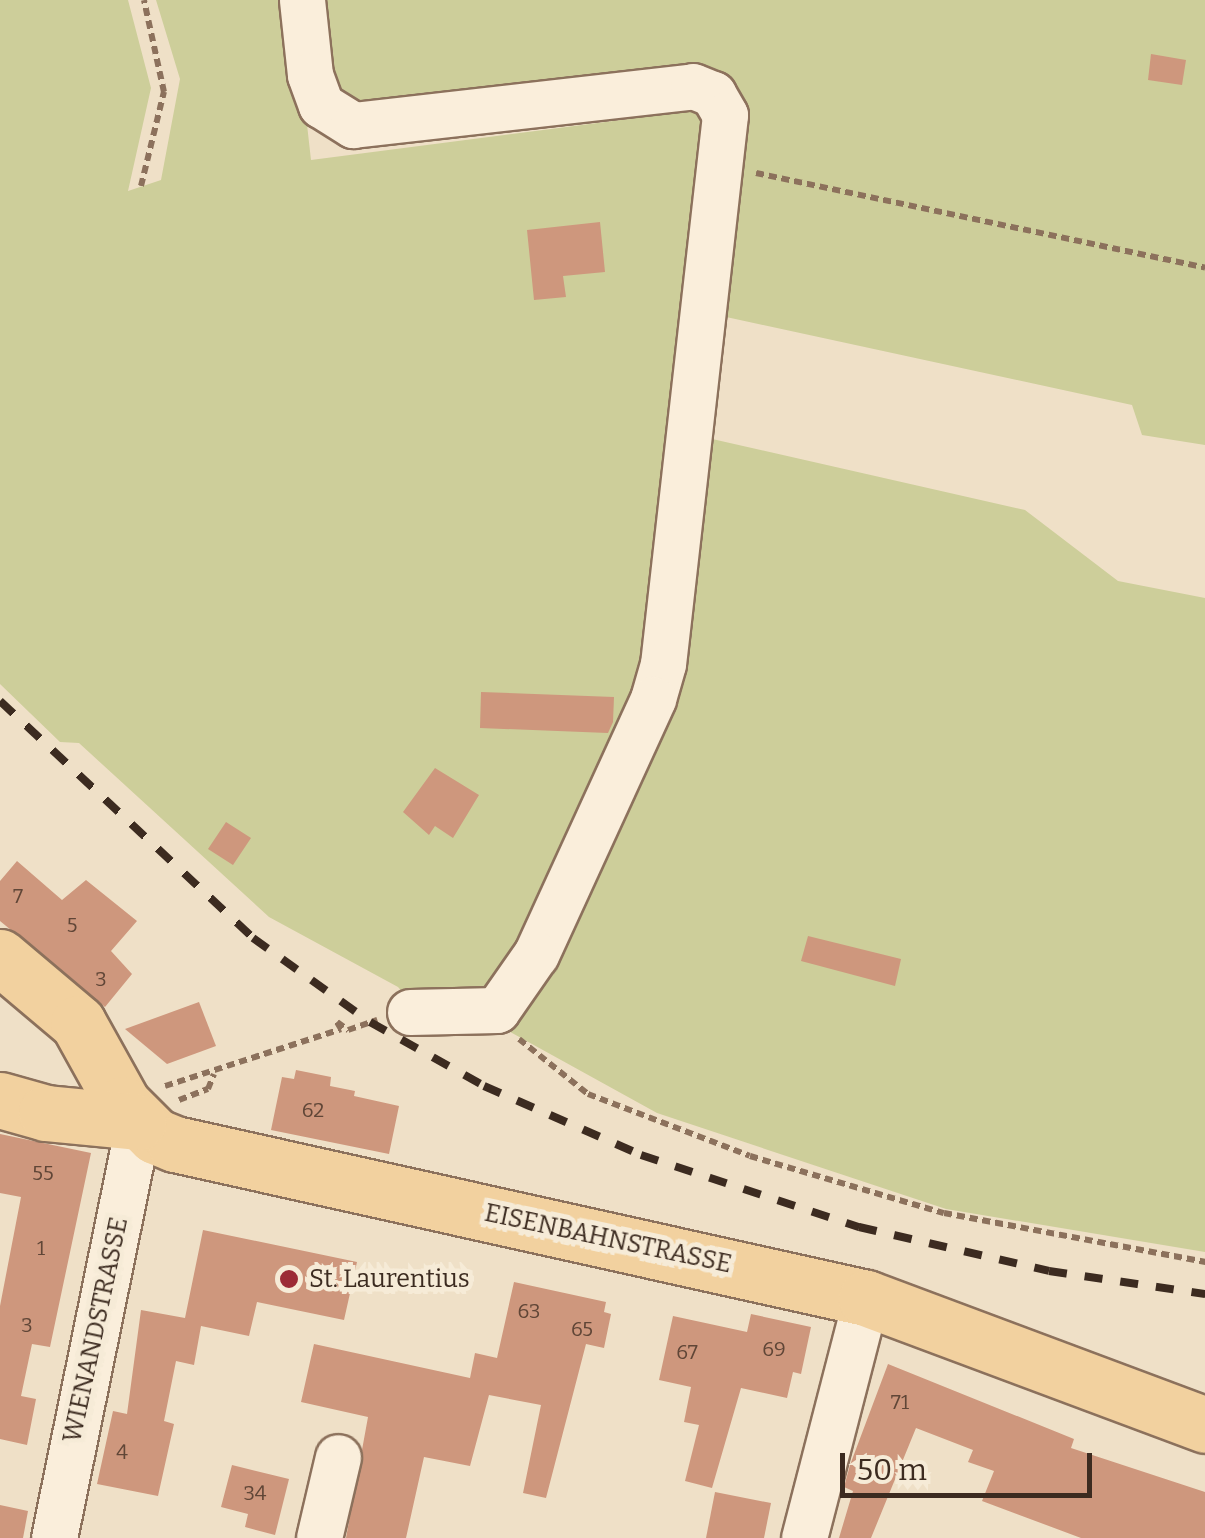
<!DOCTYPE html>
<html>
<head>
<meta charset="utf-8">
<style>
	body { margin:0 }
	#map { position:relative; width:1205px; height:1538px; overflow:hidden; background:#efe0c7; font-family:Bitter,serif }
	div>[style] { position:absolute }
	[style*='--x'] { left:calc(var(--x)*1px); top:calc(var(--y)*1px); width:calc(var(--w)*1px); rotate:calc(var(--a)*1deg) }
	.green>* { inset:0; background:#cdce9a }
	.building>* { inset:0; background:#ce977d }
	.path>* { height:6px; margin-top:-3px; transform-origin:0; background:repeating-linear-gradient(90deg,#8c715c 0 8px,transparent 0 13px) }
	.roads { filter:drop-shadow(2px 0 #8c715c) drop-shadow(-2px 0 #8c715c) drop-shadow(0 2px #8c715c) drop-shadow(0 -2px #8c715c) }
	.minor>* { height:45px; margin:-22.5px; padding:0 22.5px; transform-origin:22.5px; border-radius:22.5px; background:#faeedb }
	.major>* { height:55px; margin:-27.5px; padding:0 27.5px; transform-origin:27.5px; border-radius:27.5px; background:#f2d19f }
	.rail>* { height:8px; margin-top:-4px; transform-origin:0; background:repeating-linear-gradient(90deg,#3c2b20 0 18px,transparent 0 36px) }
	.dots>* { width:28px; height:28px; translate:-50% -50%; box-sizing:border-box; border:5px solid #f6ebd7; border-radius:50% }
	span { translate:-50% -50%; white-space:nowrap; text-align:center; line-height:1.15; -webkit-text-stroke:9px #f6ebd7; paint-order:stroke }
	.number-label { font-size:20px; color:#604637 }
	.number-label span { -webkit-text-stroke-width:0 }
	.street-label { font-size:25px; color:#3c2b20 }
	.poi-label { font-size:25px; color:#3c2b20 }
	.left { translate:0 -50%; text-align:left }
	.scale { position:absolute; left:840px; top:1453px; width:252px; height:45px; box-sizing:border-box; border:5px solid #3c2b20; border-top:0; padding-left:12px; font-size:30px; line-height:35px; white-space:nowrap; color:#3c2b20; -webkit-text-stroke:8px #f6ebd7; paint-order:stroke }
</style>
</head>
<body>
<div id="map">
	<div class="green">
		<i style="clip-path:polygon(0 0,128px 0,151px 88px,128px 191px,161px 180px,180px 79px,156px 0,293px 0,311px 160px,699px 110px,715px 122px,652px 663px,624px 746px,559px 875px,583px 888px,643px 752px,672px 664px,699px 436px,1025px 510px,1118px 581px,1205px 598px,1205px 1252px,946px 1209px,657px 1113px,483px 1017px,417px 1009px,398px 987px,269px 917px,79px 743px,60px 742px,0 684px)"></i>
		<i style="clip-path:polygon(317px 0,1205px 0,1205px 445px,1142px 435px,1132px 405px,717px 315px,713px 71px,353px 110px,333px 94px)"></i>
	</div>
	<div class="building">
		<i style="clip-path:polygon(1151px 54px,1186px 60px,1182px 85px,1148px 80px)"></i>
		<i style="clip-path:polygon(600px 222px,605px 272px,563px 276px,566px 297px,534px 300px,527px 230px)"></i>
		<i style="clip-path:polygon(481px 692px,614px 697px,613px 722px,608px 733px,480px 728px)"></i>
		<i style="clip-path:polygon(435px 768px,479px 795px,453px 838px,435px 826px,429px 835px,403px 812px)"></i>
		<i style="clip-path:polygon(226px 822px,251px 838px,233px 865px,208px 849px)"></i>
		<i style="clip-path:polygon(17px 861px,62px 900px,86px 880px,137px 921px,111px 951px,132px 974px,105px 1007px,0 921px,0 881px)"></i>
		<i style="clip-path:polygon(808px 936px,901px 959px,895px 986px,801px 961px)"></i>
		<i style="clip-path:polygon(199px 1002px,216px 1046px,167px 1064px,125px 1029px)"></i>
		<i style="clip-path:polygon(296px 1070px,331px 1077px,330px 1086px,355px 1091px,354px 1096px,399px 1106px,389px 1154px,271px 1130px,282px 1077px,294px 1079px)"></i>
		<i style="clip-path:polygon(0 1134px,91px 1153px,50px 1347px,32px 1344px,21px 1396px,36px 1399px,27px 1445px,0 1439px,0 1306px,21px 1197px,0 1193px)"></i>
		<i style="clip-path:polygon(203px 1230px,357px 1262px,344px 1320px,257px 1302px,249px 1336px,201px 1326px,194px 1365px,176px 1361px,164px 1421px,174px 1424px,158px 1496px,97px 1484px,113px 1411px,127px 1414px,141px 1310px,185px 1318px)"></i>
		<i style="clip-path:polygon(514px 1282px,606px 1302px,604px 1312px,611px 1314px,604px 1348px,586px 1344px,546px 1498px,523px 1493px,541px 1405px,489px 1395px,470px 1466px,424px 1457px,406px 1538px,346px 1538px,368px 1417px,301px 1402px,314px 1344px,470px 1378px,475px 1353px,497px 1358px)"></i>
		<i style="clip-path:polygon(751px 1314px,811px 1327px,801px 1374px,793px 1372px,787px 1398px,741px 1388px,712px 1488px,685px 1481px,699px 1425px,684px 1422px,691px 1387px,659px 1380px,673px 1316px,747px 1332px)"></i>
		<i style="clip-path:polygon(888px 1364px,1074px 1439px,1071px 1448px,1205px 1492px,1205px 1538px,1081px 1538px,982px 1501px,994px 1471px,968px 1462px,973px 1450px,916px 1428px,871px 1538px,839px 1538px,853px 1491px,844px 1487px,850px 1465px)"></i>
		<i style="clip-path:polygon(232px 1465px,289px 1479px,275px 1535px,245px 1527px,248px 1514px,221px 1507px)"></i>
		<i style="clip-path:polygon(715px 1492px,771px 1503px,764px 1538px,706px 1538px)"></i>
		<i style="clip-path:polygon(0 1505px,28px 1511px,23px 1538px,0 1538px)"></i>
	</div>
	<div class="path">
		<i style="--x:756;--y:173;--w:459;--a:11.9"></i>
		<i style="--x:141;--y:186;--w:97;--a:-76.3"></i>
		<i style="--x:164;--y:92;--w:94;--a:-102.3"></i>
		<i style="--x:519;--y:1039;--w:88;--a:38.6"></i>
		<i style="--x:588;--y:1094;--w:173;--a:20.9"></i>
		<i style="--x:750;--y:1156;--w:202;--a:16.4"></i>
		<i style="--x:944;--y:1213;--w:266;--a:10.6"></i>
		<i style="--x:165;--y:1086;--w:185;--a:-17.9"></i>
		<i style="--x:341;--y:1029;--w:8;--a:-120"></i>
		<i style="--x:337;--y:1022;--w:14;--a:36"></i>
		<i style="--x:348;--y:1030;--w:31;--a:-19"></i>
		<i style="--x:179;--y:1100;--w:31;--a:-21"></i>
		<i style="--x:208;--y:1089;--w:16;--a:-68"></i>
	</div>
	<div class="roads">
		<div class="minor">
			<i style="--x:302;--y:0;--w:75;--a:83.9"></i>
			<i style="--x:310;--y:75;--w:32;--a:70"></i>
			<i style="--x:321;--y:105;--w:38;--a:32"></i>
			<i style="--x:353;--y:125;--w:342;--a:-6.5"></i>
			<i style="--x:693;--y:86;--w:22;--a:22"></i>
			<i style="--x:713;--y:94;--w:24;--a:60"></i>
			<i style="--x:725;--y:115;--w:552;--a:96.44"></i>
			<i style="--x:663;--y:664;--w:36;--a:106"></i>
			<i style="--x:653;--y:699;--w:281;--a:114.6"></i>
			<i style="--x:536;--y:954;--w:68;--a:124.9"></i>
			<i style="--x:497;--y:1010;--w:87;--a:178.7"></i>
			<i style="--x:54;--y:1538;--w:425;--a:-78.5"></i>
			<i style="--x:319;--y:1538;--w:83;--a:-76.8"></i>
			<i style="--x:804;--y:1538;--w:248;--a:-75.5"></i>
		</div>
		<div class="major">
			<i style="--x:0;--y:957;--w:102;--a:40.2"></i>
			<i style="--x:78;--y:1023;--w:93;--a:60.9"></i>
			<i style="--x:123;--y:1104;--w:45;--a:45"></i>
			<i style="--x:155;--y:1136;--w:22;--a:22"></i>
			<i style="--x:175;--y:1144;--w:708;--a:12.56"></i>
			<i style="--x:866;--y:1298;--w:362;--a:20.5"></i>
			<i style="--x:0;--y:1100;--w:48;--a:15.8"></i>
			<i style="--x:46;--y:1113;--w:93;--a:5.5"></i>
		</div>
	</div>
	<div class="rail">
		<i style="--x:0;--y:701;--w:347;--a:43.1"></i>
		<i style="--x:253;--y:938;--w:144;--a:35.7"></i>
		<i style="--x:370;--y:1022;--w:131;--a:29.3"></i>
		<i style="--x:484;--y:1086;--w:171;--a:23.7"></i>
		<i style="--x:641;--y:1155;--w:230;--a:18.3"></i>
		<i style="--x:859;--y:1227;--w:195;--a:13"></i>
		<i style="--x:1049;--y:1271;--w:158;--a:8.4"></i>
	</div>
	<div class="dots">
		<i style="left:289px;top:1279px;background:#9c2b36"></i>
	</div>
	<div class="number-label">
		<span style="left:18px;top:896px">7</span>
		<span style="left:72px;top:925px">5</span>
		<span style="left:101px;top:979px">3</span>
		<span style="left:313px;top:1110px">62</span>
		<span style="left:43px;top:1173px">55</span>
		<span style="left:41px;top:1248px">1</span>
		<span style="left:529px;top:1311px">63</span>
		<span style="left:27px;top:1325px">3</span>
		<span style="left:582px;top:1329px">65</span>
		<span style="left:774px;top:1349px">69</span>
		<span style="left:687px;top:1352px">67</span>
		<span style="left:900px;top:1402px">71</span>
		<span style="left:122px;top:1452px">4</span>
		<span style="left:255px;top:1493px">34</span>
	</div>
	<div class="street-label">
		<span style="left:608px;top:1239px;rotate:12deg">EISENBAHNSTRASSE</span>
		<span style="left:96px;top:1330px;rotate:-78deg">WIENANDSTRASSE</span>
	</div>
	<div class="poi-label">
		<span class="left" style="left:309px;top:1279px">St. Laurentius</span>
	</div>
	<div class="scale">50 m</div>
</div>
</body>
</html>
